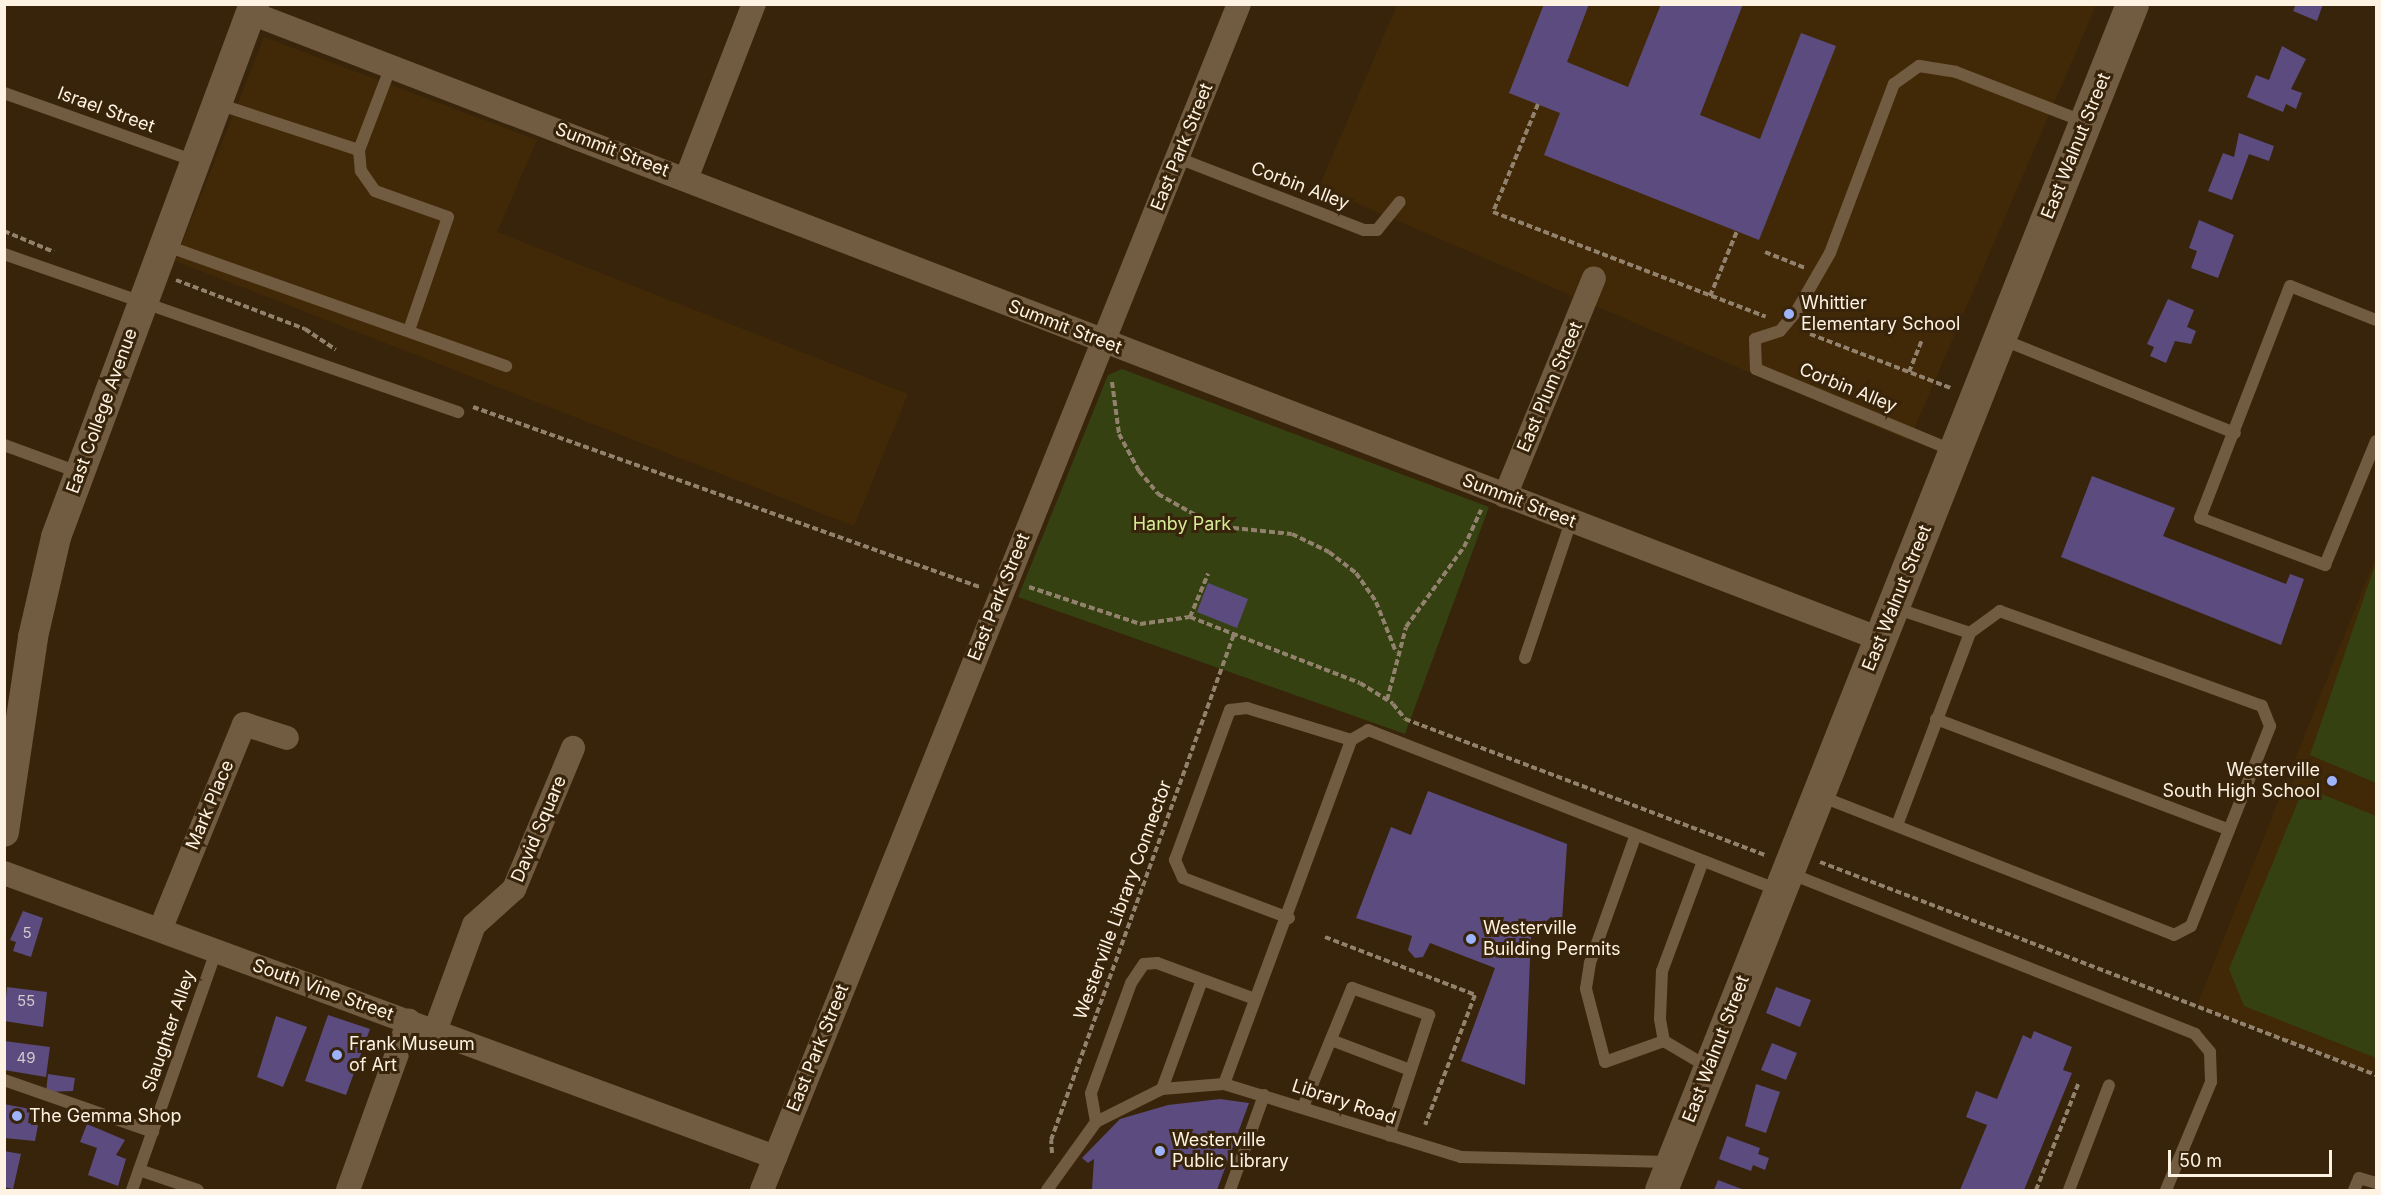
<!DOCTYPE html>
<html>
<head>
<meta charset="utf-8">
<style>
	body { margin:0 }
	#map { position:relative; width:2381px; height:1195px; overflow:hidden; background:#37240a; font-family:Inter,sans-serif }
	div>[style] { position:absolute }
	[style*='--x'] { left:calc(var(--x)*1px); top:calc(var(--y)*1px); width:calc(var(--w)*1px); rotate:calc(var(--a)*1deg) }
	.built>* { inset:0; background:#412907 }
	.green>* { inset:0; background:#364111 }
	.building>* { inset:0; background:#5b4b7f }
	.path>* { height:4px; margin-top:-2px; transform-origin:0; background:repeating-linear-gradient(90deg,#92826d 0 6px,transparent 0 9px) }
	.service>* { height:12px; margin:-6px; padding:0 6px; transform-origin:6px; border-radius:6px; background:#715b41 }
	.minor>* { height:24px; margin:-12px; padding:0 12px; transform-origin:12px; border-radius:12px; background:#715b41 }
	.tertiary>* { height:30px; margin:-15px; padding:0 15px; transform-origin:15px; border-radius:15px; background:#715b41 }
	.secondary>* { height:33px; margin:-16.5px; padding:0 16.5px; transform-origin:16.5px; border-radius:16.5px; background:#715b41 }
	.dots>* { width:16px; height:16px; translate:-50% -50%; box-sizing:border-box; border:3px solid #37240a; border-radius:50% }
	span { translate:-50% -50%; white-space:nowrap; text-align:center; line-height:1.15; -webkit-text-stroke:6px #37240a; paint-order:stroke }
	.number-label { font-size:15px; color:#d5c8ca }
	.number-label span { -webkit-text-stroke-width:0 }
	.street-label { font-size:18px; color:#fef2e3 }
	.poi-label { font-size:18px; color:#fef2e3 }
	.left { translate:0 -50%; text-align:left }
	.right { translate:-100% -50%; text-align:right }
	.park-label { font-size:18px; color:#d4ec96 }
	.frame { position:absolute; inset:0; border:6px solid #fef2e3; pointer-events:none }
	.scale { position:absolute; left:2168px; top:1150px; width:164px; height:27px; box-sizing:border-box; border:3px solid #fef2e3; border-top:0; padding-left:8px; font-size:18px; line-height:21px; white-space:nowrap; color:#fef2e3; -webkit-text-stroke:4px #37240a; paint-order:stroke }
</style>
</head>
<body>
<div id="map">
	<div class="built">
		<i style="clip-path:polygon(1397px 5px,2096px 5px,1909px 441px,1319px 187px)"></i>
		<i style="clip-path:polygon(264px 37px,537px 140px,497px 232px,908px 394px,854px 526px,175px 261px)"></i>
		<i style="clip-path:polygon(2376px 556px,2376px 1075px,2197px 1005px)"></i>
	</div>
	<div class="green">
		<i style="clip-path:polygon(1122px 369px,1489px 507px,1405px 734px,1018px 597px,1108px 375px)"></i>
		<i style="clip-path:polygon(2376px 562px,2376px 783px,2310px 755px)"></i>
		<i style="clip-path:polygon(2304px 787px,2376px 816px,2376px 1058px,2244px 1006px,2229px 969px)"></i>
	</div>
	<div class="building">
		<i style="clip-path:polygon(1544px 4px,1589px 4px,1567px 62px,1628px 87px,1661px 4px,1743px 4px,1700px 115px,1760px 139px,1801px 33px,1836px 46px,1759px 240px,1544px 155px,1560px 113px,1509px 93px)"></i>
		<i style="clip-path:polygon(2296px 4px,2323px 4px,2317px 21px,2293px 11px)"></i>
		<i style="clip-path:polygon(2282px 46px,2306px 59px,2291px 89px,2302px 93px,2296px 109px,2286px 104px,2283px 112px,2247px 97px,2256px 75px,2269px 80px)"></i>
		<i style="clip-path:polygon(2239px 133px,2274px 146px,2269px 161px,2249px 154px,2232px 200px,2208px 191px,2223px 153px,2234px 157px)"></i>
		<i style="clip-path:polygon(2199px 220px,2234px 235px,2218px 278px,2191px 268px,2197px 251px,2189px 248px)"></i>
		<i style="clip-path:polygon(2168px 299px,2194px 310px,2187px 327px,2196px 331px,2191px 344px,2175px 341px,2166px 363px,2150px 356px,2154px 347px,2147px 344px)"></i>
		<i style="clip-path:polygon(2092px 476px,2175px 508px,2163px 536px,2286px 584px,2290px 574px,2304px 579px,2281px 645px,2061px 557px)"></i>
		<i style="clip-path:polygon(1208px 583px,1248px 599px,1237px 628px,1197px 612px)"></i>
		<i style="clip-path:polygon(1428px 791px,1567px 844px,1562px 921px,1551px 917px,1539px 928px,1523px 931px,1531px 934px,1525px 1085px,1461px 1061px,1495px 968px,1430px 943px,1423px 957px,1415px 958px,1408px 950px,1412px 936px,1356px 918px,1391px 827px,1411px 835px)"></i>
		<i style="clip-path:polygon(23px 911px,43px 918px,31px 957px,13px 951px,16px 942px,10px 940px)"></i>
		<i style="clip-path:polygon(7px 987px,47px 992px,43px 1027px,4px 1021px)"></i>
		<i style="clip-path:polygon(1776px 987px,1811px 1000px,1800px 1027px,1766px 1013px)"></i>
		<i style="clip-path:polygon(328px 1015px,370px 1029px,346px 1095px,305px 1081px)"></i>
		<i style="clip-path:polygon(276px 1016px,307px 1027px,283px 1087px,257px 1077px)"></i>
		<i style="clip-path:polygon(2034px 1031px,2072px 1047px,2063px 1070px,2072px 1073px,2024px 1190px,1960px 1190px,1987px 1125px,1966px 1117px,1976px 1091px,1997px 1099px,2023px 1035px,2031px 1039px)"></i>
		<i style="clip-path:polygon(4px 1041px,50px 1047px,46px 1077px,4px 1070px)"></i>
		<i style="clip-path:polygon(1772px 1043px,1797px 1053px,1786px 1080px,1761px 1070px)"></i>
		<i style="clip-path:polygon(48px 1074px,75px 1078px,73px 1091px,46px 1092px)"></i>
		<i style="clip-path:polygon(1756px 1084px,1780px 1092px,1766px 1133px,1745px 1126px)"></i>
		<i style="clip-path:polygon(1220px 1099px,1249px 1103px,1217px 1190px,1092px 1190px,1094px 1159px,1088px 1163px,1082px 1158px,1120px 1119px,1168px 1105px)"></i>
		<i style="clip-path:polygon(4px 1104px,30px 1109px,28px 1123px,38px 1125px,35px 1141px,4px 1138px)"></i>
		<i style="clip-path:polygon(87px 1124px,125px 1140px,116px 1155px,126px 1159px,118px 1186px,88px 1175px,97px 1148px,80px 1142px)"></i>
		<i style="clip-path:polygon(1727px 1136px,1760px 1148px,1758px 1154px,1769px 1158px,1765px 1170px,1753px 1165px,1751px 1171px,1719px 1159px)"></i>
		<i style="clip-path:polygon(4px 1151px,21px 1154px,13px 1189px,4px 1187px)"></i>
		<i style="clip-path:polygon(1718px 1180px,1739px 1188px,1745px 1190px,1714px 1190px)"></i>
	</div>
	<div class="path">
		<i style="--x:1538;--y:104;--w:117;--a:112.6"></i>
		<i style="--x:1493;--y:212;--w:292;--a:21"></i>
		<i style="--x:4;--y:231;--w:54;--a:22.8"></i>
		<i style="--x:1765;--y:252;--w:43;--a:21.8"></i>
		<i style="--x:176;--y:280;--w:138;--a:20.8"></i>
		<i style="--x:305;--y:329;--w:37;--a:34"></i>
		<i style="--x:1710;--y:296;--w:70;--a:-67.4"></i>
		<i style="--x:1810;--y:334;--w:151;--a:21"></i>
		<i style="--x:1909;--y:372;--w:35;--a:-68"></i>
		<i style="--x:1112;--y:382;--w:52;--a:82.3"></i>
		<i style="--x:1119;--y:434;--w:42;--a:61.6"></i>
		<i style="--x:1139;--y:471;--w:30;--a:50"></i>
		<i style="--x:1158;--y:494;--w:65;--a:29.3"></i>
		<i style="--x:1215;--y:526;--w:77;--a:5.9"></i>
		<i style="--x:1292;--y:534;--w:41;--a:25.9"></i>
		<i style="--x:1329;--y:552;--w:34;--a:38"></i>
		<i style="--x:1356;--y:573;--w:35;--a:55"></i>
		<i style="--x:1376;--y:602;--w:54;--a:68.2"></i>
		<i style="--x:473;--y:407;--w:538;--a:19.55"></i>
		<i style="--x:1029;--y:587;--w:117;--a:18.4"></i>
		<i style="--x:1140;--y:624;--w:50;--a:-8"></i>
		<i style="--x:1190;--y:617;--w:182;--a:21.2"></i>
		<i style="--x:1360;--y:683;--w:39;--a:32"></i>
		<i style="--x:1393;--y:704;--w:19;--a:51"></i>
		<i style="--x:1405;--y:719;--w:385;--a:20.7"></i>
		<i style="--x:1190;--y:617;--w:47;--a:-67.3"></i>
		<i style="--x:1387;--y:700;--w:75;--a:-75.4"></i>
		<i style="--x:1406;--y:627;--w:99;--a:-54.1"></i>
		<i style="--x:1464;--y:547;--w:41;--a:-65.3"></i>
		<i style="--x:1820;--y:862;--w:595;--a:20.96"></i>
		<i style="--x:1325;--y:937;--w:161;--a:21.1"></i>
		<i style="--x:1475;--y:995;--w:139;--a:111"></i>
		<i style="--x:1052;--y:1153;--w:13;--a:-94"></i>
		<i style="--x:1051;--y:1140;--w:538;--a:-70.12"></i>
		<i style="--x:2036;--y:1190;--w:116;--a:-68.3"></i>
	</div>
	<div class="service">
		<i style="--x:4;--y:93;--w:203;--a:19.6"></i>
		<i style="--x:218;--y:104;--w:148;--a:18.1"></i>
		<i style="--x:359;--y:150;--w:90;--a:-69.1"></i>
		<i style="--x:359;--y:150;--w:21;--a:85"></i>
		<i style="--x:361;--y:171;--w:24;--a:55"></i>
		<i style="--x:375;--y:191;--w:77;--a:19.6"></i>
		<i style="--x:448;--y:217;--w:120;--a:109"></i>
		<i style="--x:1178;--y:158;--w:199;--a:21.2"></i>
		<i style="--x:1364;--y:230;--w:13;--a:0"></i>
		<i style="--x:1377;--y:230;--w:36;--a:-51"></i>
		<i style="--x:164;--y:245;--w:363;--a:19.5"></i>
		<i style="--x:4;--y:254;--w:481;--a:19.2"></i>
		<i style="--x:2376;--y:320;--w:92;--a:-158.4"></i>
		<i style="--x:2290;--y:286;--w:249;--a:111.2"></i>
		<i style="--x:2200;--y:518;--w:134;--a:20.6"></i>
		<i style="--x:2325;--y:565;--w:134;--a:-67.6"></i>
		<i style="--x:2001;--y:339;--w:252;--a:21.9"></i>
		<i style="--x:4;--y:445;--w:79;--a:20"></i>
		<i style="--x:1954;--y:451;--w:214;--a:-157.5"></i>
		<i style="--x:1756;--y:369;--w:30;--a:-92"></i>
		<i style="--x:1755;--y:339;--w:26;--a:-18"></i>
		<i style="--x:1780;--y:331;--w:25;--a:-50"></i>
		<i style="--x:1796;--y:312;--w:68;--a:-60"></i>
		<i style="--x:1830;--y:253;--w:181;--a:-69.3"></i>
		<i style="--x:1894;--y:84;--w:31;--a:-36"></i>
		<i style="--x:1919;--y:66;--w:37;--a:9"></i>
		<i style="--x:1956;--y:72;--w:138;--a:21.2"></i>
		<i style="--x:1895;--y:608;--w:79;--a:18.4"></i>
		<i style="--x:1525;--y:658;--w:145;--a:-71.4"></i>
		<i style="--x:1936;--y:719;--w:313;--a:20.7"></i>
		<i style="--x:1820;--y:796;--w:380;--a:21.4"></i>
		<i style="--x:2174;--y:935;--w:19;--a:-28"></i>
		<i style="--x:2191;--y:926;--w:215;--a:-68.4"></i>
		<i style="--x:2270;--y:726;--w:22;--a:-112"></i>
		<i style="--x:2262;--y:706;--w:279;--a:-160.1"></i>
		<i style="--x:2000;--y:611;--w:37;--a:144"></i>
		<i style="--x:1970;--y:633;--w:205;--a:110.8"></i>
		<i style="--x:1635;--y:837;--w:134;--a:109.7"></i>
		<i style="--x:1590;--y:963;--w:26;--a:99"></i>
		<i style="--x:1586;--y:989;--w:75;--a:75.4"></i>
		<i style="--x:1605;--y:1062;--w:63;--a:-19.6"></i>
		<i style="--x:1703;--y:861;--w:117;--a:110.4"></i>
		<i style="--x:1662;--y:971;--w:48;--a:92.4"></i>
		<i style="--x:1660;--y:1019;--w:22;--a:80"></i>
		<i style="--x:1664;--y:1041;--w:51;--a:30.6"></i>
		<i style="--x:1789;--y:873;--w:437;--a:21.6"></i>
		<i style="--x:2195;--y:1034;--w:23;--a:50"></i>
		<i style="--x:2210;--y:1052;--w:30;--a:88"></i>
		<i style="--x:2211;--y:1082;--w:117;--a:112.6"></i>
		<i style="--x:1289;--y:918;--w:113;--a:-159.3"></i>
		<i style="--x:1183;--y:878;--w:20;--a:-114"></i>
		<i style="--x:1175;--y:860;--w:160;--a:-69.9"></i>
		<i style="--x:1230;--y:710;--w:17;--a:-7"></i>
		<i style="--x:1247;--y:708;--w:109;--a:17.1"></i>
		<i style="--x:1331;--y:1040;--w:85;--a:20.8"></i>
		<i style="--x:4;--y:1080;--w:158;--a:19.2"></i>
		<i style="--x:1224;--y:1084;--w:367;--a:-69.7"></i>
		<i style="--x:1351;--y:740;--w:20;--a:-30"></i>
		<i style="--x:1368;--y:730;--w:440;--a:21.3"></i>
		<i style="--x:1162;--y:1089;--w:116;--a:-69.8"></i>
		<i style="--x:1303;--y:1107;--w:129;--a:-67.6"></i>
		<i style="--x:1352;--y:988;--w:82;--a:19.3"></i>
		<i style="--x:1429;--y:1015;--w:127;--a:108.3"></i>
		<i style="--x:1096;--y:1122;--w:29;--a:-100"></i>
		<i style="--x:1091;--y:1093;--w:117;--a:-70"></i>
		<i style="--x:1131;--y:983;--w:23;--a:-56"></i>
		<i style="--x:1144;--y:964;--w:13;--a:-4"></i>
		<i style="--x:1157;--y:963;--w:104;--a:20.2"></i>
		<i style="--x:139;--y:1170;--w:62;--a:18.7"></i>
		<i style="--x:132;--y:1190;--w:253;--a:-70.6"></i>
		<i style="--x:1047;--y:1190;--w:84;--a:-54.2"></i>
		<i style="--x:1096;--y:1122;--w:74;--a:-26.6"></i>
		<i style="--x:1162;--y:1089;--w:62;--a:-4.6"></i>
		<i style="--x:1224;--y:1084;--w:248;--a:17.1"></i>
		<i style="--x:1461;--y:1157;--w:208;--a:1.4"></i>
		<i style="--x:1230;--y:1190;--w:101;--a:-70.3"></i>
		<i style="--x:2069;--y:1190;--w:112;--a:-69.1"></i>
		<i style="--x:2354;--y:1190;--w:13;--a:-67"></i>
		<i style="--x:2359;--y:1178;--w:18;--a:16"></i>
	</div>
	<div class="minor">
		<i style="--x:251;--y:13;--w:1745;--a:21.02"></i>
		<i style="--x:686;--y:179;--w:188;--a:-68.8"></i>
		<i style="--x:1505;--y:496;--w:235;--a:-67.8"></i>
		<i style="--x:4;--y:873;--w:822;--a:20.22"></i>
		<i style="--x:160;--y:930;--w:222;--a:-67.8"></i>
		<i style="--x:244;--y:724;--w:45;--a:18"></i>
		<i style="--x:435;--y:1031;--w:113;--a:-69.8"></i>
		<i style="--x:474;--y:925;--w:54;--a:-42"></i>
		<i style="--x:514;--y:889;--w:153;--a:-67.3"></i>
		<i style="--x:348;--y:1190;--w:180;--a:-70.2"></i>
		<i style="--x:762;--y:1190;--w:1278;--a:-68.09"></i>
	</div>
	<div class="tertiary">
		<i style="--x:4;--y:832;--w:197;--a:-81.5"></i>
		<i style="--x:33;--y:637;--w:103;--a:-77"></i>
		<i style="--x:56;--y:537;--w:569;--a:-69.62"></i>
	</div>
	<div class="secondary">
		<i style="--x:1661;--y:1190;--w:1276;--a:-68.34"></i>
	</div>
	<div class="dots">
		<i style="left:1789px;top:314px;background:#9db4fd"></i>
		<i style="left:2332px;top:781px;background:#9db4fd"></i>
		<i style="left:1471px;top:939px;background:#9db4fd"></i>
		<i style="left:337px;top:1055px;background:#9db4fd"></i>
		<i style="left:17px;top:1116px;background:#9db4fd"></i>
		<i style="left:1160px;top:1151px;background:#9db4fd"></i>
	</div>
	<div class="number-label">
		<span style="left:27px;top:933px">5</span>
		<span style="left:26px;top:1001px">55</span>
		<span style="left:26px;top:1058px">49</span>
	</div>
	<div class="street-label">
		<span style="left:106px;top:110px;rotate:20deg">Israel Street</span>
		<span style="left:2076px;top:146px;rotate:-68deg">East Walnut Street</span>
		<span style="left:1182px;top:147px;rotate:-68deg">East Park Street</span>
		<span style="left:612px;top:150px;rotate:21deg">Summit Street</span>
		<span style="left:1300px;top:186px;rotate:21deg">Corbin Alley</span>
		<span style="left:1065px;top:327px;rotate:21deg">Summit Street</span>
		<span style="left:1550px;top:387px;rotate:-67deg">East Plum Street</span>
		<span style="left:1848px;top:388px;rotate:22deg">Corbin Alley</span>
		<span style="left:102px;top:411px;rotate:-70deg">East College Avenue</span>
		<span style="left:1519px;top:501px;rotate:21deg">Summit Street</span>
		<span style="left:999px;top:597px;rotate:-68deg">East Park Street</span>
		<span style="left:1897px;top:598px;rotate:-68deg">East Walnut Street</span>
		<span style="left:210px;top:805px;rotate:-67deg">Mark Place</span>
		<span style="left:539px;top:829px;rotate:-67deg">David Square</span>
		<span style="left:1123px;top:900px;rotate:-70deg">Westerville Library Connector</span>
		<span style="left:323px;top:990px;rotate:20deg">South Vine Street</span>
		<span style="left:169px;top:1031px;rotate:-71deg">Slaughter Alley</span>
		<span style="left:818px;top:1048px;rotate:-68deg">East Park Street</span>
		<span style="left:1716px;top:1049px;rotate:-69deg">East Walnut Street</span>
		<span style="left:1344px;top:1102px;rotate:18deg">Library Road</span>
	</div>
	<div class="poi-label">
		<span class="left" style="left:1801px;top:314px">Whittier<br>Elementary School</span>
		<span class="right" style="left:2320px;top:781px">Westerville<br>South High School</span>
		<span class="left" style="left:1483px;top:939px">Westerville<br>Building Permits</span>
		<span class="left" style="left:349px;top:1055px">Frank Museum<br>of Art</span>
		<span class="left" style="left:29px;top:1116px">The Gemma Shop</span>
		<span class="left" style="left:1172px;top:1151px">Westerville<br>Public Library</span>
	</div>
	<div class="park-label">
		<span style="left:1182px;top:524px">Hanby Park</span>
	</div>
	<div class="frame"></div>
	<div class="scale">50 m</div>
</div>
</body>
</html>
